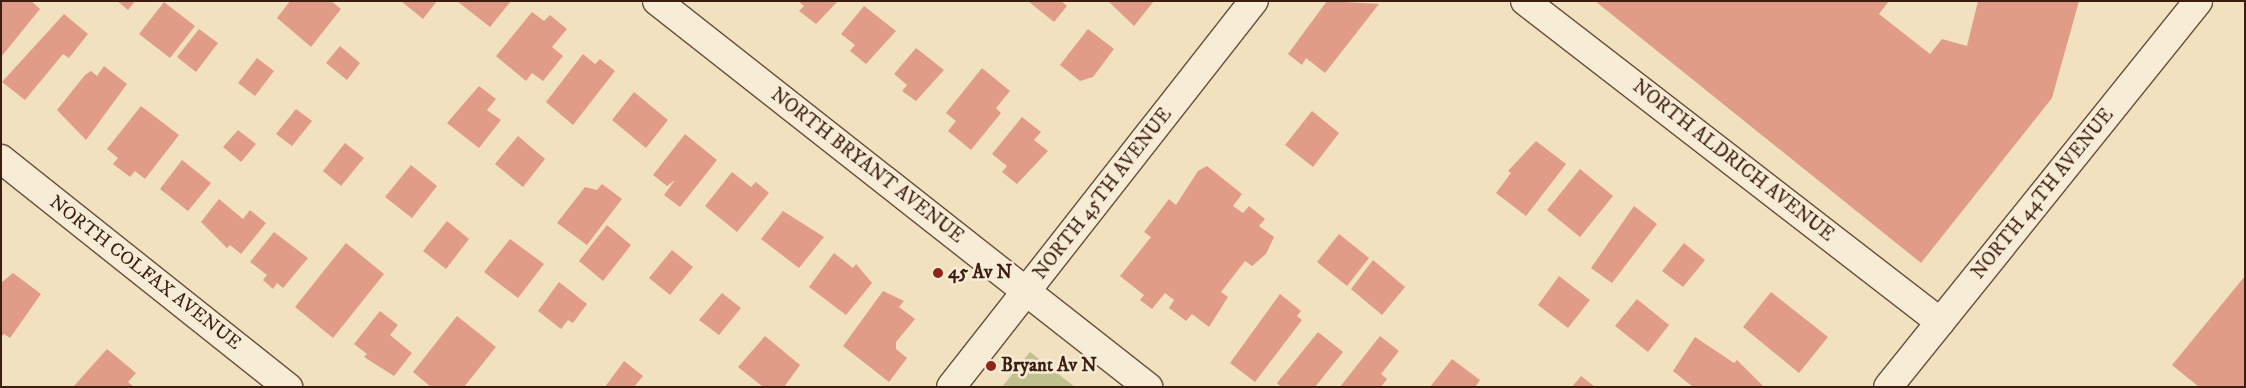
<!DOCTYPE html>
<html>
<head>
<meta charset="utf-8">
<style>
	body { margin:0 }
	#map { position:relative; width:2246px; height:388px; overflow:hidden; background:#f2e1bf; font-family:"IM FELL DW Pica",serif }
	div>[style] { position:absolute }
	[style*='--x'] { left:calc(var(--x)*1px); top:calc(var(--y)*1px); width:calc(var(--w)*1px); rotate:calc(var(--a)*1deg) }
	.green>* { inset:0; background:#bfc18f }
	.building>* { inset:0; background:#e09c86 }
	.roads { filter:drop-shadow(1px 0 #6a4e3c) drop-shadow(-1px 0 #6a4e3c) drop-shadow(0 1px #6a4e3c) drop-shadow(0 -1px #6a4e3c) }
	.street>* { height:28px; margin:-14px; padding:0 14px; transform-origin:14px; border-radius:14px; background:#f7ecd5 }
	.secondary>* { height:28px; margin:-14px; padding:0 14px; transform-origin:14px; border-radius:14px; background:#f7ecd5 }
	.dots>* { width:14px; height:14px; translate:-50% -50%; box-sizing:border-box; border:2px solid #f7ecd5; border-radius:50% }
	span { translate:-50% -50%; white-space:nowrap; text-align:center; line-height:1.15; -webkit-text-stroke:5px #f7ecd5; paint-order:stroke }
	.street-label { font-size:19px; color:#3d1d10 }
	.poi-label { font-size:19px; color:#3d1d10; font-weight:700 }
	.left { translate:0 -50%; text-align:left }
	.frame { position:absolute; inset:0; border:2px solid #3d1d10; pointer-events:none }
</style>
</head>
<body>
<div id="map">
	<div class="green">
		<i style="clip-path:polygon(1030px 352px,1075px 387px,1002px 387px)"></i>
	</div>
	<div class="building">
		<i style="clip-path:polygon(1px 1px,31px 1px,40px 9px,1px 57px)"></i>
		<i style="clip-path:polygon(117px 1px,135px 1px,128px 10px)"></i>
		<i style="clip-path:polygon(290px 1px,331px 1px,341px 9px,311px 47px,277px 18px)"></i>
		<i style="clip-path:polygon(401px 1px,437px 1px,423px 19px)"></i>
		<i style="clip-path:polygon(457px 1px,511px 1px,490px 27px)"></i>
		<i style="clip-path:polygon(798px 1px,838px 1px,816px 24px,799px 11px,804px 6px)"></i>
		<i style="clip-path:polygon(1028px 1px,1061px 1px,1067px 6px,1054px 22px)"></i>
		<i style="clip-path:polygon(1108px 1px,1154px 1px,1134px 26px)"></i>
		<i style="clip-path:polygon(1327px 1px,1379px 4px,1325px 73px,1306px 58px,1302px 65px,1288px 54px)"></i>
		<i style="clip-path:polygon(1595px 1px,1889px 1px,1879px 14px,1930px 54px,1942px 39px,1967px 46px,1978px 1px,2079px 1px,2052px 98px,1921px 263px)"></i>
		<i style="clip-path:polygon(164px 2px,195px 26px,170px 58px,139px 34px)"></i>
		<i style="clip-path:polygon(864px 6px,896px 31px,866px 64px,850px 51px,855px 45px,841px 34px)"></i>
		<i style="clip-path:polygon(532px 12px,544px 21px,550px 15px,567px 29px,552px 47px,563px 56px,543px 81px,532px 73px,526px 81px,496px 56px)"></i>
		<i style="clip-path:polygon(64px 14px,88px 34px,69px 58px,63px 54px,25px 100px,2px 82px)"></i>
		<i style="clip-path:polygon(199px 29px,218px 43px,196px 72px,177px 57px)"></i>
		<i style="clip-path:polygon(1088px 29px,1114px 49px,1093px 77px,1080px 81px,1060px 65px)"></i>
		<i style="clip-path:polygon(340px 46px,360px 63px,347px 80px,326px 63px)"></i>
		<i style="clip-path:polygon(916px 48px,944px 70px,916px 101px,902px 91px,907px 85px,894px 74px)"></i>
		<i style="clip-path:polygon(583px 54px,595px 64px,600px 59px,615px 71px,573px 125px,546px 102px)"></i>
		<i style="clip-path:polygon(257px 58px,274px 71px,255px 96px,238px 83px)"></i>
		<i style="clip-path:polygon(104px 66px,127px 84px,86px 140px,57px 110px,85px 75px,91px 71px,97px 76px)"></i>
		<i style="clip-path:polygon(982px 68px,1010px 91px,996px 108px,1001px 113px,971px 150px,948px 131px,956px 121px,946px 113px)"></i>
		<i style="clip-path:polygon(479px 86px,496px 99px,487px 110px,501px 120px,479px 148px,447px 123px)"></i>
		<i style="clip-path:polygon(634px 92px,668px 120px,646px 148px,612px 120px)"></i>
		<i style="clip-path:polygon(141px 106px,179px 135px,145px 179px,135px 171px,130px 177px,113px 164px,118px 158px,107px 149px)"></i>
		<i style="clip-path:polygon(296px 109px,312px 121px,292px 146px,276px 134px)"></i>
		<i style="clip-path:polygon(1312px 111px,1339px 133px,1313px 167px,1285px 145px)"></i>
		<i style="clip-path:polygon(1022px 117px,1041px 132px,1034px 140px,1048px 151px,1017px 184px,1002px 172px,1007px 166px,992px 154px)"></i>
		<i style="clip-path:polygon(238px 130px,256px 144px,241px 162px,223px 147px)"></i>
		<i style="clip-path:polygon(685px 134px,717px 160px,680px 207px,664px 195px,675px 180px,667px 186px,653px 175px)"></i>
		<i style="clip-path:polygon(518px 136px,545px 159px,523px 187px,495px 164px)"></i>
		<i style="clip-path:polygon(1536px 141px,1566px 164px,1526px 216px,1496px 193px,1511px 173px,1508px 171px)"></i>
		<i style="clip-path:polygon(345px 143px,364px 158px,341px 186px,323px 171px)"></i>
		<i style="clip-path:polygon(182px 160px,211px 183px,188px 211px,160px 189px)"></i>
		<i style="clip-path:polygon(411px 165px,437px 186px,412px 218px,385px 197px)"></i>
		<i style="clip-path:polygon(1207px 166px,1242px 194px,1233px 206px,1243px 213px,1249px 206px,1265px 219px,1259px 226px,1274px 237px,1266px 254px,1252px 266px,1245px 261px,1221px 292px,1228px 297px,1209px 327px,1192px 314px,1186px 321px,1169px 308px,1174px 300px,1165px 293px,1152px 309px,1140px 300px,1144px 295px,1120px 276px,1151px 237px,1144px 232px,1169px 199px,1176px 205px,1198px 171px)"></i>
		<i style="clip-path:polygon(1580px 169px,1613px 196px,1580px 237px,1547px 210px)"></i>
		<i style="clip-path:polygon(732px 172px,751px 187px,756px 182px,769px 193px,737px 232px,705px 206px)"></i>
		<i style="clip-path:polygon(602px 184px,622px 199px,587px 245px,557px 223px,585px 187px,597px 190px)"></i>
		<i style="clip-path:polygon(219px 199px,243px 219px,250px 210px,266px 223px,241px 254px,230px 245px,227px 248px,201px 222px)"></i>
		<i style="clip-path:polygon(1634px 206px,1657px 224px,1612px 283px,1591px 268px)"></i>
		<i style="clip-path:polygon(783px 211px,824px 237px,799px 268px,761px 239px)"></i>
		<i style="clip-path:polygon(447px 221px,469px 239px,446px 269px,423px 251px)"></i>
		<i style="clip-path:polygon(607px 225px,631px 245px,603px 281px,579px 261px)"></i>
		<i style="clip-path:polygon(274px 232px,308px 258px,283px 288px,277px 283px,273px 289px,263px 280px,267px 275px,250px 262px)"></i>
		<i style="clip-path:polygon(1339px 234px,1369px 258px,1347px 286px,1317px 262px)"></i>
		<i style="clip-path:polygon(510px 239px,544px 264px,518px 298px,484px 272px)"></i>
		<i style="clip-path:polygon(346px 243px,384px 274px,333px 338px,295px 307px)"></i>
		<i style="clip-path:polygon(1684px 243px,1705px 260px,1683px 287px,1662px 271px)"></i>
		<i style="clip-path:polygon(672px 250px,693px 267px,670px 295px,649px 278px)"></i>
		<i style="clip-path:polygon(834px 253px,853px 268px,856px 264px,872px 283px,846px 315px,809px 287px)"></i>
		<i style="clip-path:polygon(1373px 260px,1405px 287px,1382px 315px,1351px 289px)"></i>
		<i style="clip-path:polygon(13px 273px,41px 294px,10px 338px,4px 334px,1px 337px,1px 283px)"></i>
		<i style="clip-path:polygon(1559px 276px,1590px 300px,1568px 328px,1538px 305px)"></i>
		<i style="clip-path:polygon(2245px 276px,2245px 387px,2199px 387px,2172px 365px)"></i>
		<i style="clip-path:polygon(559px 282px,587px 304px,573px 323px,568px 320px,561px 329px,538px 311px)"></i>
		<i style="clip-path:polygon(883px 291px,904px 301px,899px 307px,915px 319px,896px 342px,896px 349px,907px 358px,889px 382px,843px 346px)"></i>
		<i style="clip-path:polygon(1771px 292px,1828px 337px,1799px 373px,1743px 327px)"></i>
		<i style="clip-path:polygon(722px 293px,741px 308px,719px 335px,699px 320px)"></i>
		<i style="clip-path:polygon(1280px 294px,1301px 311px,1297px 316px,1302px 320px,1255px 382px,1230px 363px)"></i>
		<i style="clip-path:polygon(1637px 299px,1669px 325px,1648px 352px,1615px 326px)"></i>
		<i style="clip-path:polygon(380px 311px,398px 325px,390px 335px,412px 353px,394px 376px,364px 357px,367px 354px,354px 344px)"></i>
		<i style="clip-path:polygon(457px 316px,496px 347px,464px 387px,431px 387px,413px 372px)"></i>
		<i style="clip-path:polygon(1318px 332px,1343px 352px,1315px 387px,1281px 387px,1277px 383px)"></i>
		<i style="clip-path:polygon(765px 336px,800px 365px,784px 387px,763px 387px,738px 367px)"></i>
		<i style="clip-path:polygon(1380px 336px,1399px 351px,1381px 374px,1387px 379px,1381px 387px,1340px 387px)"></i>
		<i style="clip-path:polygon(1695px 337px,1734px 363px,1737px 360px,1764px 387px,1693px 387px,1673px 371px)"></i>
		<i style="clip-path:polygon(107px 349px,136px 373px,128px 382px,134px 387px,73px 387px)"></i>
		<i style="clip-path:polygon(1452px 359px,1480px 380px,1475px 387px,1430px 387px)"></i>
		<i style="clip-path:polygon(624px 361px,643px 376px,634px 387px,605px 387px)"></i>
		<i style="clip-path:polygon(1581px 376px,1595px 387px,1572px 387px)"></i>
	</div>
	<div class="roads">
		<div class="street">
			<i style="--x:1525;--y:1;--w:525;--a:37.72"></i>
			<i style="--x:1;--y:159;--w:367;--a:38.5"></i>
			<i style="--x:1027;--y:292;--w:154;--a:38.1"></i>
			<i style="--x:1888;--y:387;--w:495;--a:-51.2"></i>
		</div>
		<div class="secondary">
			<i style="--x:657;--y:1;--w:471;--a:38.2"></i>
			<i style="--x:951;--y:387;--w:491;--a:-51.9"></i>
		</div>
	</div>
	<div class="dots">
		<i style="left:938px;top:273px;background:#8f2418"></i>
		<i style="left:991px;top:366px;background:#8f2418"></i>
	</div>
	<div class="street-label">
		<span style="left:1733px;top:161px;rotate:38deg">NORTH ALDRICH AVENUE</span>
		<span style="left:867px;top:166px;rotate:38deg">NORTH BRYANT AVENUE</span>
		<span style="left:1103px;top:194px;rotate:-52deg">NORTH 45TH AVENUE</span>
		<span style="left:2043px;top:194px;rotate:-51deg">NORTH 44TH AVENUE</span>
		<span style="left:145px;top:273px;rotate:38deg">NORTH COLFAX AVENUE</span>
	</div>
	<div class="poi-label">
		<span class="left" style="left:948px;top:273px">45 Av N</span>
		<span class="left" style="left:1001px;top:366px">Bryant Av N</span>
	</div>
	<div class="frame"></div>
</div>
</body>
</html>
